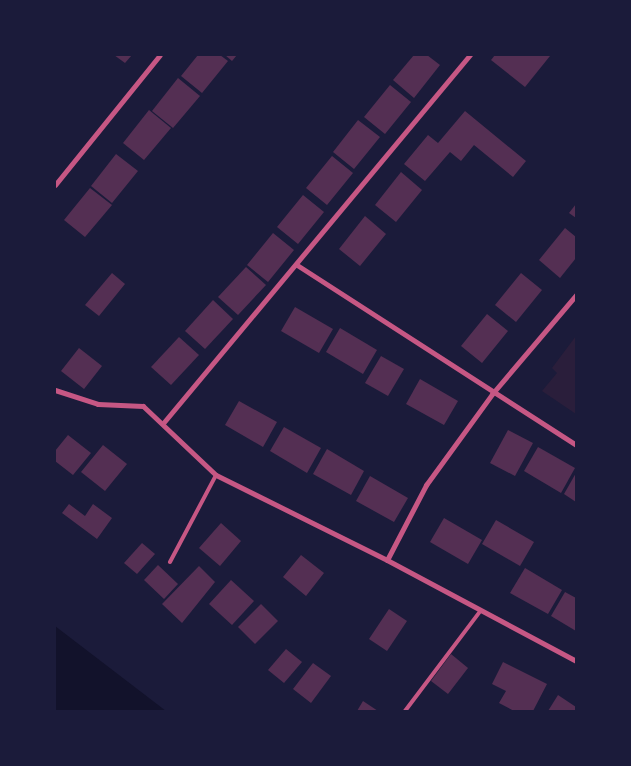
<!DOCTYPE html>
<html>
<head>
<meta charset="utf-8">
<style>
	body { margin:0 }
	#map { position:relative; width:631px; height:766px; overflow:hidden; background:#1b1b3a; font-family:"Fira Sans Condensed",sans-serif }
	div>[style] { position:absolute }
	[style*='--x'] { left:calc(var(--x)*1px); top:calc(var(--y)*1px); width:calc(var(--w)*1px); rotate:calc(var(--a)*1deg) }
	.green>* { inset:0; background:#2a1e3b }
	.water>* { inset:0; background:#12122b }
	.building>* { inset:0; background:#542f53 }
	.service>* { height:4px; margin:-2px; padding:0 2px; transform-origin:2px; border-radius:2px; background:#c65784 }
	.minor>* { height:5px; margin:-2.5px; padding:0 2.5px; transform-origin:2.5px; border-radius:2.5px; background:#c65784 }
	span { translate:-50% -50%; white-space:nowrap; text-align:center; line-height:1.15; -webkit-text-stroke:4px #1b1b3a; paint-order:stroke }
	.frame { position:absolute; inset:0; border:56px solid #1b1b3a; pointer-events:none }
</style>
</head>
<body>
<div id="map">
	<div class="green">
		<i style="clip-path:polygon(576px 336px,576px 414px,542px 391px,557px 373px,552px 368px)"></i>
	</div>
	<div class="water">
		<i style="clip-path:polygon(55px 626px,166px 711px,55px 711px)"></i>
	</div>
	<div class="building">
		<i style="clip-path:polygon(114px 55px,132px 55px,125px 63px)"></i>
		<i style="clip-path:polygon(198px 55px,220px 55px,228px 61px,202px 93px,181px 76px)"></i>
		<i style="clip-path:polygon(225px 55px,237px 55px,232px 61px)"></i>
		<i style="clip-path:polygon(414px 55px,427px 55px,440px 65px,414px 98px,393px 80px)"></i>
		<i style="clip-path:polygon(495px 55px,549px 55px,550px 56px,525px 87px,491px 60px)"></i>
		<i style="clip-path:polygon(178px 78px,200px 96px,173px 128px,152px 111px)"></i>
		<i style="clip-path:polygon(390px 85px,411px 102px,385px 134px,364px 117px)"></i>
		<i style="clip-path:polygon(149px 110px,171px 128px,144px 160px,123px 143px)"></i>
		<i style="clip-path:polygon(465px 111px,526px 161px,513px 177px,474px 145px,461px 161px,450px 152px,425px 181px,404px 164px,428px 135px,438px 143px)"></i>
		<i style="clip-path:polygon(358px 120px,380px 137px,354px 169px,333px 152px)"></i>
		<i style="clip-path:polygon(116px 154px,138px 171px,112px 203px,91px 186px)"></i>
		<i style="clip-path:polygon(332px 156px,353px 173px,327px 205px,306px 188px)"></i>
		<i style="clip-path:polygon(401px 172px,422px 190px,396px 222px,375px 205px)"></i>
		<i style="clip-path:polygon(90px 188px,112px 205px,85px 237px,64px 220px)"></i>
		<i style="clip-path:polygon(303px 195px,324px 212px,298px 244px,277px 227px)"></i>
		<i style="clip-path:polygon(576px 204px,576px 218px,569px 213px)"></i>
		<i style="clip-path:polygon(365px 216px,386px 234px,360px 266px,339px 249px)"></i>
		<i style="clip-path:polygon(565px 228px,576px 237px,576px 258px,560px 278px,539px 260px)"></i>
		<i style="clip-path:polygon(273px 233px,294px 250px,268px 282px,247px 265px)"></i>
		<i style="clip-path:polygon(246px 267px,266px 285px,238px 315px,218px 297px)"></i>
		<i style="clip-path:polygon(112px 273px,125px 284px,99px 316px,85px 305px)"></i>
		<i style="clip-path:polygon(521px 273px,542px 290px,516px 322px,495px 305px)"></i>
		<i style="clip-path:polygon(213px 300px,233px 319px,205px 349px,185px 331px)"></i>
		<i style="clip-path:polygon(295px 307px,333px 329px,319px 353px,281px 331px)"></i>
		<i style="clip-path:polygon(487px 314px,508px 331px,482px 363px,461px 346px)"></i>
		<i style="clip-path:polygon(340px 328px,377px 350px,363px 374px,326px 352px)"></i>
		<i style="clip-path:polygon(179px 337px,199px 355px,171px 385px,151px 367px)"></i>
		<i style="clip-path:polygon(79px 348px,102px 366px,84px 389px,61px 371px)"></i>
		<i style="clip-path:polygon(381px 356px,404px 369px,388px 396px,365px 383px)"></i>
		<i style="clip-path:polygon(420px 379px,458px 401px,444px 425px,406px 404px)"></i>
		<i style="clip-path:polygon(239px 401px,277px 422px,263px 447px,225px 425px)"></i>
		<i style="clip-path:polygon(284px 427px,321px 448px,307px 473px,270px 451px)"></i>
		<i style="clip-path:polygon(508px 430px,533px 443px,515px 476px,490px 463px)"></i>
		<i style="clip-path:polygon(68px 435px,91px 453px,73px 475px,55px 461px,55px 451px)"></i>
		<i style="clip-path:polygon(103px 445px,127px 464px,105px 491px,81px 472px)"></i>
		<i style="clip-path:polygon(538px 447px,575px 468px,561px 493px,524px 471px)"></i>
		<i style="clip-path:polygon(327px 449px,364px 471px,351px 495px,313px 474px)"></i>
		<i style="clip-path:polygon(576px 473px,576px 502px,564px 494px)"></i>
		<i style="clip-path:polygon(370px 476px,408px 498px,394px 522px,356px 501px)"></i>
		<i style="clip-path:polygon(69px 504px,85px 516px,93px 504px,112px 518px,97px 539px,62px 513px)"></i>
		<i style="clip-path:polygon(444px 518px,482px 540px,468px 564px,430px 542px)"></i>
		<i style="clip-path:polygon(496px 520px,534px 542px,520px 566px,482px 544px)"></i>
		<i style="clip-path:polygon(221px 523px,241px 541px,220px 566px,199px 548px)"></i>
		<i style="clip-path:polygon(142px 543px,155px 554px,137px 574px,124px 563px)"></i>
		<i style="clip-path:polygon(301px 555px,324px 573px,306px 596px,283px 577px)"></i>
		<i style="clip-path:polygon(158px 565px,178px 584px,164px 599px,144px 580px)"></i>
		<i style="clip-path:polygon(199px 566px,215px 582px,182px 623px,162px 604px)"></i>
		<i style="clip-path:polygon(525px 568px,562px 590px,548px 614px,510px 593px)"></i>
		<i style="clip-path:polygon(231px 580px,254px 601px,232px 625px,209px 604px)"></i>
		<i style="clip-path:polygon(565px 592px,576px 598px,576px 631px,551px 616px)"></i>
		<i style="clip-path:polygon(261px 604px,278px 621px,255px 644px,238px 627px)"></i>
		<i style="clip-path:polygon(389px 609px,407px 621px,387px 651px,369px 639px)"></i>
		<i style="clip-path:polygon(286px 649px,302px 662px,284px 683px,268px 670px)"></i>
		<i style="clip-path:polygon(451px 654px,468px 668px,448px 694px,431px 681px)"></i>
		<i style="clip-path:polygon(503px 662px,547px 684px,533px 711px,514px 711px,499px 703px,506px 691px,492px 684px)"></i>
		<i style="clip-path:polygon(313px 663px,331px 676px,311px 703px,293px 689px)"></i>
		<i style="clip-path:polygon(558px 695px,576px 707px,576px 711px,548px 711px)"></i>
		<i style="clip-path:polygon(363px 701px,378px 711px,357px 711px)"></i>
	</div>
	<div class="service">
		<i style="--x:170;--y:562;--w:98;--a:-62.1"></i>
		<i style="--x:405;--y:711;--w:126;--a:-53"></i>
	</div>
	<div class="minor">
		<i style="--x:55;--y:185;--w:167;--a:-51.1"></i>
		<i style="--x:297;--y:265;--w:332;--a:32.8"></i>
		<i style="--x:55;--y:390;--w:45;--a:18"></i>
		<i style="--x:98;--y:404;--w:45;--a:2.5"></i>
		<i style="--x:143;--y:406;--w:100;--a:43.4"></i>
		<i style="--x:216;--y:475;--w:191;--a:26.4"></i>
		<i style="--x:387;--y:560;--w:214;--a:28.1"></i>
		<i style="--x:164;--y:422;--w:478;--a:-50.2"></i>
		<i style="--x:387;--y:560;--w:85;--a:-62.5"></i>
		<i style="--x:426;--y:485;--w:112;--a:-54"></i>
		<i style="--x:492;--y:394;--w:130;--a:-49.7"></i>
	</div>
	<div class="frame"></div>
</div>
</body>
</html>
